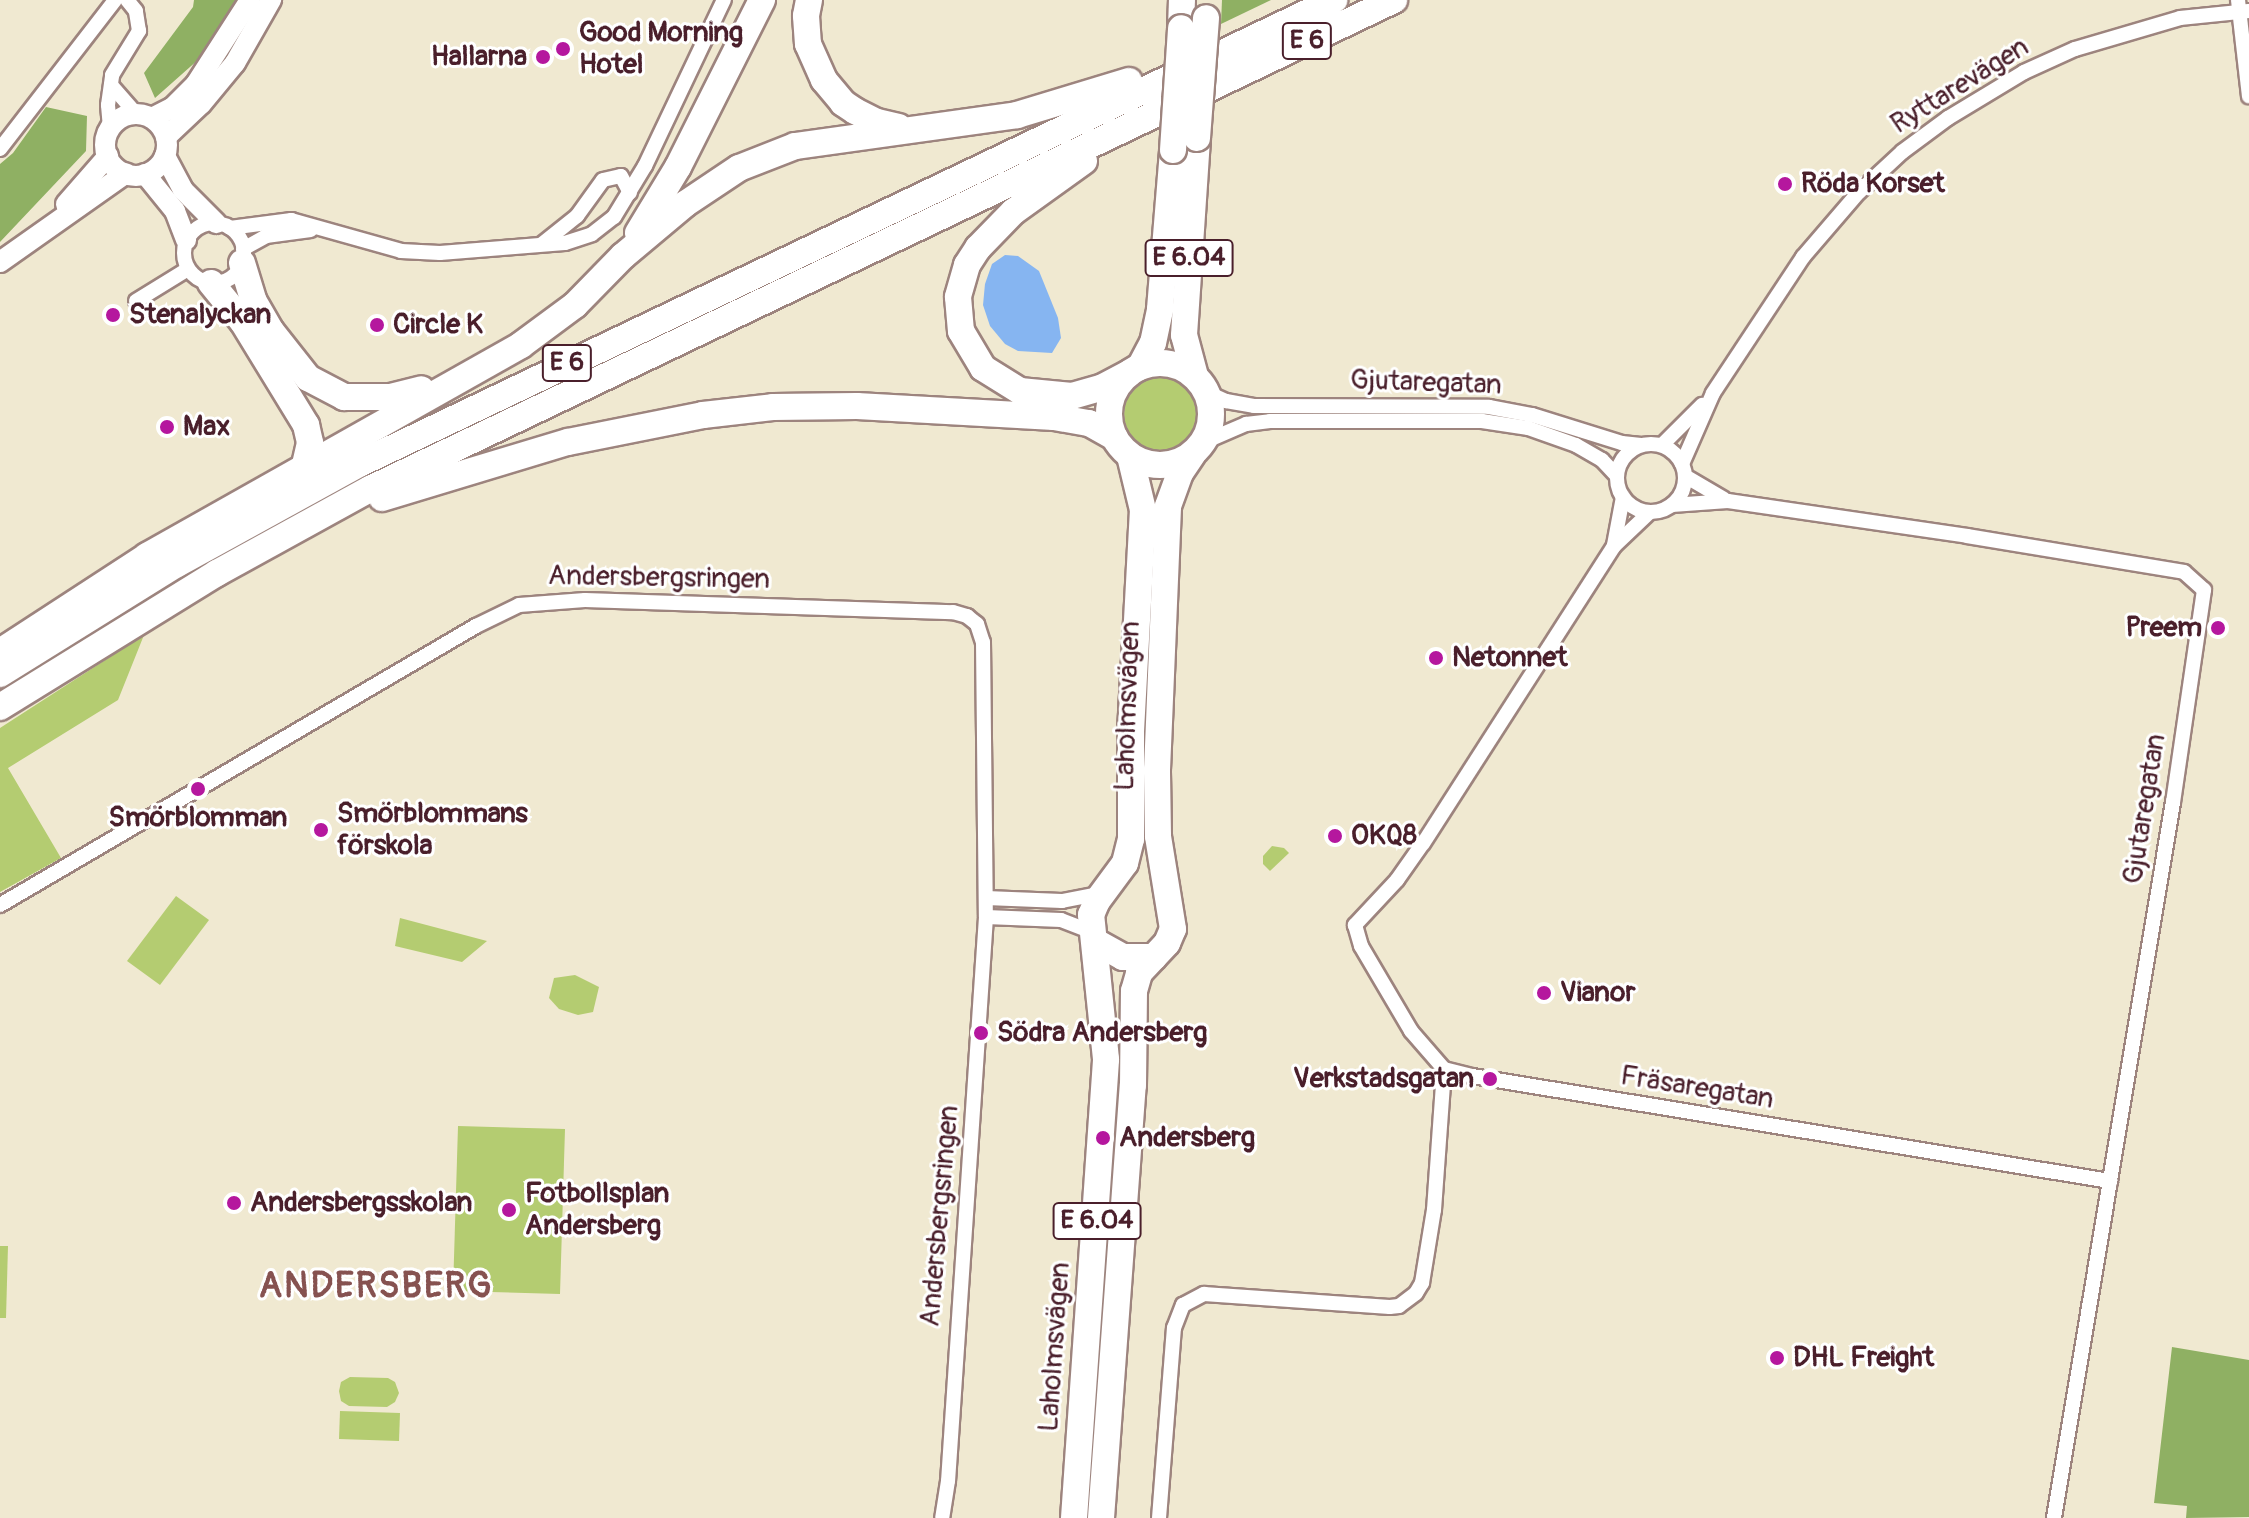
<!DOCTYPE html>
<html>
<head>
<meta charset="utf-8">
<style>
	body { margin:0 }
	#map { position:relative; width:2249px; height:1518px; overflow:hidden; background:#f0e9d1; font-family:Pangolin,sans-serif }
	div>[style] { position:absolute }
	[style*='--x'] { left:calc(var(--x)*1px); top:calc(var(--y)*1px); width:calc(var(--w)*1px); rotate:calc(var(--a)*1deg) }
	.green>* { inset:0; background:#b4cc71 }
	.round { border-radius:50% }
	.forest>* { inset:0; background:#8fb063 }
	.water>* { inset:0; background:#86b5f1 }
	.roads { filter:drop-shadow(2px 0 #9d847e) drop-shadow(-2px 0 #9d847e) drop-shadow(0 2px #9d847e) drop-shadow(0 -2px #9d847e) }
	.street>* { height:14px; margin:-7px; padding:0 7px; transform-origin:7px; border-radius:7px; background:#fff }
	.street>.ring { margin:-7px; padding:0; box-sizing:content-box; background:none; border:14px solid #fff; border-radius:50% }
	.secondary>* { height:20px; margin:-10px; padding:0 10px; transform-origin:10px; border-radius:10px; background:#fff }
	.secondary>.ring { margin:-10px; padding:0; box-sizing:content-box; background:none; border:20px solid #fff; border-radius:50% }
	.highway>* { height:26px; margin:-13px; padding:0 13px; transform-origin:13px; border-radius:13px; background:#fff }
	.highway>.ring { margin:-13px; padding:0; box-sizing:content-box; background:none; border:26px solid #fff; border-radius:50% }
	.bridges { filter:drop-shadow(2px 0 #9d847e) drop-shadow(-2px 0 #9d847e) drop-shadow(0 2px #9d847e) drop-shadow(0 -2px #9d847e) }
	.highway-bridge>* { height:26px; margin:-13px; padding:0 13px; transform-origin:13px; border-radius:13px; background:#fff }
	.dots>* { width:22px; height:22px; translate:-50% -50%; box-sizing:border-box; border:4px solid #fff; border-radius:50% }
	span { translate:-50% -50%; white-space:nowrap; text-align:center; line-height:1.15; -webkit-text-stroke:6px #fff; paint-order:stroke }
	.shield-label span { padding:2px 6px; background:#fff; border:2px solid; border-radius:6px; -webkit-text-stroke-width:0 }
	.shield-label { font-size:26px; color:#4a1f2b; font-weight:700 }
	.poi-label { font-size:28px; color:#4a1f2b; font-weight:700 }
	.left { translate:0 -50%; text-align:left }
	.right { translate:-100% -50%; text-align:right }
	.street-label { font-size:28px; color:#4a1f2b }
	.district-label { font-size:36px; color:#865250; font-weight:700; letter-spacing:2px }
</style>
</head>
<body>
<div id="map">
	<div class="green">
		<i class="round" style="left:1124px;top:377px;width:74px;height:74px"></i>
		<i style="clip-path:polygon(144px 635px,118px 700px,8px 768px,61px 858px,0 892px,0 728px)"></i>
		<i style="clip-path:polygon(1272px 846px,1284px 848px,1289px 853px,1270px 871px,1263px 864px,1263px 856px)"></i>
		<i style="clip-path:polygon(176px 896px,209px 920px,160px 985px,127px 961px)"></i>
		<i style="clip-path:polygon(400px 918px,487px 941px,462px 962px,395px 946px)"></i>
		<i style="clip-path:polygon(575px 975px,599px 987px,593px 1012px,578px 1015px,559px 1009px,549px 998px,554px 978px)"></i>
		<i style="clip-path:polygon(458px 1126px,565px 1129px,560px 1294px,453px 1291px)"></i>
		<i style="clip-path:polygon(0 1246px,8px 1246px,6px 1318px,0 1318px)"></i>
		<i style="clip-path:polygon(350px 1377px,388px 1378px,395px 1382px,399px 1393px,395px 1402px,387px 1407px,349px 1406px,341px 1401px,339px 1391px,341px 1382px)"></i>
		<i style="clip-path:polygon(340px 1411px,400px 1413px,399px 1441px,339px 1439px)"></i>
	</div>
	<div class="forest">
		<i style="clip-path:polygon(194px 0,237px 0,230px 17px,199px 59px,155px 98px,144px 73px,193px 7px)"></i>
		<i style="clip-path:polygon(1222px 0,1271px 0,1221px 24px)"></i>
		<i style="clip-path:polygon(46px 107px,87px 116px,86px 151px,0 242px,0 164px,13px 153px)"></i>
		<i style="clip-path:polygon(2172px 1347px,2249px 1360px,2249px 1517px,2186px 1518px,2187px 1506px,2154px 1503px)"></i>
	</div>
	<div class="water">
		<i style="clip-path:polygon(1005px 255px,1018px 256px,1039px 271px,1058px 318px,1061px 338px,1052px 353px,1018px 351px,1005px 344px,990px 326px,983px 305px,985px 284px,992px 264px)"></i>
	</div>
	<div class="roads">
		<div class="street">
			<i style="--x:2238;--y:0;--w:97;--a:83.5"></i>
			<i style="--x:111;--y:85;--w:38;--a:49"></i>
			<i style="--x:110;--y:128;--w:23;--a:-95"></i>
			<i style="--x:108;--y:105;--w:30;--a:-82"></i>
			<i style="--x:112;--y:75;--w:52;--a:-58.5"></i>
			<i style="--x:139;--y:31;--w:20;--a:-99"></i>
			<i style="--x:136;--y:11;--w:14;--a:-129"></i>
			<i style="--x:0;--y:149;--w:188;--a:-52.3"></i>
			<i class="ring" style="left:184px;top:223px;width:46px;height:46px"></i>
			<i style="--x:230;--y:228;--w:62;--a:-7.5"></i>
			<i style="--x:291;--y:220;--w:114;--a:15.7"></i>
			<i style="--x:401;--y:251;--w:39;--a:3"></i>
			<i style="--x:440;--y:253;--w:125;--a:-4.6"></i>
			<i style="--x:565;--y:243;--w:28;--a:-18"></i>
			<i style="--x:592;--y:234;--w:28;--a:-38"></i>
			<i style="--x:614;--y:217;--w:60;--a:-58.7"></i>
			<i style="--x:645;--y:166;--w:184;--a:-64.6"></i>
			<i style="--x:542;--y:244;--w:45;--a:-38.7"></i>
			<i style="--x:577;--y:216;--w:44;--a:-54.2"></i>
			<i style="--x:603;--y:180;--w:18;--a:-13"></i>
			<i style="--x:621;--y:176;--w:19;--a:62"></i>
			<i style="--x:243;--y:249;--w:26;--a:-29"></i>
			<i style="--x:266;--y:236;--w:45;--a:-7.6"></i>
			<i style="--x:136;--y:301;--w:61;--a:-31.6"></i>
			<i style="--x:1208;--y:393;--w:20;--a:24"></i>
			<i style="--x:1226;--y:401;--w:28;--a:10"></i>
			<i style="--x:1254;--y:406;--w:235;--a:0.2"></i>
			<i style="--x:1489;--y:407;--w:44;--a:10.5"></i>
			<i style="--x:1532;--y:415;--w:94;--a:17.3"></i>
			<i style="--x:1622;--y:443;--w:19;--a:6"></i>
			<i style="--x:1204;--y:442;--w:46;--a:-23.2"></i>
			<i style="--x:1246;--y:424;--w:24;--a:-7"></i>
			<i style="--x:1270;--y:421;--w:212;--a:0"></i>
			<i style="--x:1482;--y:421;--w:47;--a:8.7"></i>
			<i style="--x:1528;--y:428;--w:51;--a:19.5"></i>
			<i style="--x:1576;--y:445;--w:30;--a:30"></i>
			<i style="--x:1602;--y:460;--w:22;--a:47"></i>
			<i class="ring" style="left:1617px;top:444px;width:54px;height:54px"></i>
			<i style="--x:1662;--y:445;--w:57;--a:-45"></i>
			<i style="--x:1682;--y:464;--w:77;--a:-66.4"></i>
			<i style="--x:1713;--y:393;--w:163;--a:-56.5"></i>
			<i style="--x:1803;--y:257;--w:86;--a:-49.3"></i>
			<i style="--x:1859;--y:192;--w:59;--a:-42.9"></i>
			<i style="--x:1902;--y:152;--w:57;--a:-36.5"></i>
			<i style="--x:1948;--y:118;--w:89;--a:-31.2"></i>
			<i style="--x:2024;--y:72;--w:56;--a:-24.3"></i>
			<i style="--x:2075;--y:49;--w:109;--a:-16.4"></i>
			<i style="--x:2180;--y:18;--w:69;--a:-5.8"></i>
			<i style="--x:1685;--y:476;--w:45;--a:30.5"></i>
			<i style="--x:1672;--y:505;--w:56;--a:-4.1"></i>
			<i style="--x:1728;--y:501;--w:242;--a:8.3"></i>
			<i style="--x:1967;--y:536;--w:220;--a:9.4"></i>
			<i style="--x:2184;--y:572;--w:27;--a:42"></i>
			<i style="--x:2204;--y:590;--w:214;--a:98.3"></i>
			<i style="--x:2173;--y:802;--w:726;--a:99.44"></i>
			<i style="--x:1650;--y:512;--w:50;--a:136.6"></i>
			<i style="--x:1614;--y:546;--w:353;--a:122.7"></i>
			<i style="--x:1423;--y:843;--w:45;--a:125.1"></i>
			<i style="--x:1397;--y:880;--w:62;--a:133"></i>
			<i style="--x:1355;--y:925;--w:22;--a:74"></i>
			<i style="--x:1361;--y:946;--w:99;--a:59.5"></i>
			<i style="--x:1411;--y:1031;--w:50;--a:49"></i>
			<i style="--x:1444;--y:1069;--w:29;--a:14"></i>
			<i style="--x:1472;--y:1076;--w:647;--a:9.35"></i>
			<i style="--x:1614;--y:545;--w:49;--a:-79.4"></i>
			<i style="--x:986;--y:898;--w:76;--a:2.3"></i>
			<i style="--x:1062;--y:901;--w:38;--a:-11"></i>
			<i style="--x:0;--y:905;--w:552;--a:-30.38"></i>
			<i style="--x:476;--y:626;--w:48;--a:-26"></i>
			<i style="--x:519;--y:605;--w:66;--a:-4.3"></i>
			<i style="--x:585;--y:600;--w:368;--a:1.9"></i>
			<i style="--x:953;--y:612;--w:15;--a:16"></i>
			<i style="--x:967;--y:616;--w:13;--a:39"></i>
			<i style="--x:977;--y:624;--w:19;--a:72"></i>
			<i style="--x:983;--y:642;--w:275;--a:89.4"></i>
			<i style="--x:986;--y:917;--w:565;--a:93.85"></i>
			<i style="--x:948;--y:1481;--w:37;--a:99"></i>
			<i style="--x:986;--y:917;--w:75;--a:2.3"></i>
			<i style="--x:1061;--y:920;--w:34;--a:21"></i>
			<i style="--x:1159;--y:1518;--w:191;--a:-85.5"></i>
			<i style="--x:1174;--y:1328;--w:25;--a:-69"></i>
			<i style="--x:1183;--y:1305;--w:24;--a:-28"></i>
			<i style="--x:1204;--y:1294;--w:186;--a:4"></i>
			<i style="--x:1390;--y:1307;--w:9;--a:-6"></i>
			<i style="--x:1399;--y:1306;--w:21;--a:-37"></i>
			<i style="--x:1416;--y:1293;--w:12;--a:-59"></i>
			<i style="--x:1422;--y:1283;--w:74;--a:-80.7"></i>
			<i style="--x:1434;--y:1210;--w:141;--a:-85.9"></i>
		</div>
		<div class="secondary">
			<i class="ring" style="left:105px;top:114px;width:42px;height:42px"></i>
			<i style="--x:152;--y:118;--w:22;--a:-27"></i>
			<i style="--x:172;--y:108;--w:34;--a:-45"></i>
			<i style="--x:196;--y:84;--w:100;--a:-57.3"></i>
			<i style="--x:166;--y:137;--w:48;--a:-43.3"></i>
			<i style="--x:201;--y:104;--w:53;--a:-50.3"></i>
			<i style="--x:235;--y:63;--w:73;--a:-60.3"></i>
			<i style="--x:165;--y:156;--w:38;--a:62"></i>
			<i style="--x:183;--y:190;--w:47;--a:45"></i>
			<i style="--x:145;--y:174;--w:48;--a:51"></i>
			<i style="--x:175;--y:211;--w:31;--a:69"></i>
			<i style="--x:66;--y:204;--w:64;--a:-48.8"></i>
			<i style="--x:0;--y:262;--w:154;--a:-35.2"></i>
		</div>
		<div class="highway">
			<i style="--x:809;--y:0;--w:16;--a:101"></i>
			<i style="--x:806;--y:16;--w:28;--a:86"></i>
			<i style="--x:808;--y:44;--w:39;--a:66"></i>
			<i style="--x:824;--y:80;--w:30;--a:50"></i>
			<i style="--x:843;--y:103;--w:14;--a:34"></i>
			<i style="--x:855;--y:111;--w:25;--a:27"></i>
			<i style="--x:877;--y:122;--w:22;--a:13"></i>
			<i style="--x:1181;--y:28;--w:28;--a:-88"></i>
			<i style="--x:1084;--y:161;--w:87;--a:144.3"></i>
			<i style="--x:1013;--y:212;--w:50;--a:134.2"></i>
			<i style="--x:978;--y:248;--w:20;--a:123"></i>
			<i style="--x:967;--y:265;--w:33;--a:106"></i>
			<i style="--x:958;--y:297;--w:34;--a:85"></i>
			<i style="--x:961;--y:331;--w:43;--a:59.3"></i>
			<i style="--x:983;--y:368;--w:44;--a:31.9"></i>
			<i style="--x:1020;--y:391;--w:52;--a:5.5"></i>
			<i style="--x:1072;--y:396;--w:32;--a:-16"></i>
			<i style="--x:1103;--y:387;--w:30;--a:-28"></i>
			<i style="--x:638;--y:233;--w:77;--a:-58.8"></i>
			<i style="--x:678;--y:167;--w:187;--a:-63.3"></i>
			<i style="--x:242;--y:263;--w:39;--a:73"></i>
			<i style="--x:253;--y:300;--w:36;--a:60"></i>
			<i style="--x:271;--y:331;--w:60;--a:51.8"></i>
			<i style="--x:308;--y:378;--w:41;--a:27.8"></i>
			<i style="--x:344;--y:397;--w:46;--a:0"></i>
			<i style="--x:390;--y:397;--w:32;--a:-14"></i>
			<i style="--x:211;--y:283;--w:50;--a:50.6"></i>
			<i style="--x:243;--y:322;--w:121;--a:58.5"></i>
			<i style="--x:306;--y:425;--w:18;--a:77"></i>
			<i style="--x:310;--y:443;--w:23;--a:103"></i>
			<i class="ring" style="left:1109px;top:363px;width:76px;height:76px"></i>
			<i style="--x:1140;--y:367;--w:27;--a:-62"></i>
			<i style="--x:1153;--y:343;--w:35;--a:-78"></i>
			<i style="--x:1160;--y:309;--w:160;--a:-85.3"></i>
			<i style="--x:1195;--y:376;--w:42;--a:-105"></i>
			<i style="--x:1184;--y:335;--w:197;--a:-86.2"></i>
			<i style="--x:382;--y:498;--w:194;--a:-16.8"></i>
			<i style="--x:568;--y:442;--w:138;--a:-11.3"></i>
			<i style="--x:703;--y:415;--w:70;--a:-6.5"></i>
			<i style="--x:773;--y:407;--w:84;--a:-0.7"></i>
			<i style="--x:857;--y:406;--w:197;--a:3.2"></i>
			<i style="--x:1054;--y:417;--w:36;--a:10"></i>
			<i style="--x:1089;--y:423;--w:29;--a:29"></i>
			<i style="--x:0;--y:652;--w:176;--a:-33.1"></i>
			<i style="--x:147;--y:556;--w:429;--a:-29.4"></i>
			<i style="--x:521;--y:345;--w:67;--a:-36.5"></i>
			<i style="--x:575;--y:305;--w:69;--a:-45.6"></i>
			<i style="--x:623;--y:256;--w:81;--a:-40"></i>
			<i style="--x:685;--y:204;--w:65;--a:-33.7"></i>
			<i style="--x:739;--y:168;--w:60;--a:-21.4"></i>
			<i style="--x:795;--y:146;--w:224;--a:-7.9"></i>
			<i style="--x:1017;--y:115;--w:117;--a:-16.9"></i>
			<i style="--x:0;--y:674;--w:208;--a:-31.9"></i>
			<i style="--x:177;--y:564;--w:210;--a:-28.8"></i>
			<i style="--x:361;--y:463;--w:1078;--a:-25.45"></i>
			<i style="--x:0;--y:707;--w:255;--a:-31.7"></i>
			<i style="--x:217;--y:573;--w:175;--a:-28.8"></i>
			<i style="--x:370;--y:489;--w:1135;--a:-25.53"></i>
			<i style="--x:1096;--y:942;--w:31;--a:29"></i>
			<i style="--x:1123;--y:957;--w:31;--a:0"></i>
			<i style="--x:1074;--y:1518;--w:460;--a:-86"></i>
			<i style="--x:1106;--y:1059;--w:145;--a:-95.9"></i>
			<i style="--x:1091;--y:915;--w:15;--a:-67"></i>
			<i style="--x:1097;--y:901;--w:47;--a:-53.6"></i>
			<i style="--x:1125;--y:863;--w:25;--a:-76"></i>
			<i style="--x:1131;--y:839;--w:108;--a:-90"></i>
			<i style="--x:1131;--y:731;--w:221;--a:-86.9"></i>
			<i style="--x:1143;--y:510;--w:56;--a:-103.5"></i>
			<i style="--x:1101;--y:1518;--w:434;--a:-85.8"></i>
			<i style="--x:1133;--y:1085;--w:94;--a:-89.4"></i>
			<i style="--x:1134;--y:991;--w:19;--a:-74"></i>
			<i style="--x:1139;--y:973;--w:41;--a:-47"></i>
			<i style="--x:1167;--y:943;--w:15;--a:-67"></i>
			<i style="--x:1173;--y:929;--w:94;--a:-99.2"></i>
			<i style="--x:1158;--y:836;--w:66;--a:-90.9"></i>
			<i style="--x:1157;--y:770;--w:264;--a:-87.6"></i>
			<i style="--x:1168;--y:506;--w:35;--a:-70"></i>
			<i style="--x:1180;--y:473;--w:22;--a:-56"></i>
		</div>
	</div>
	<div class="bridges">
		<div class="highway-bridge">
			<i style="--x:1197;--y:138;--w:120;--a:-85.7"></i>
			<i style="--x:1173;--y:150;--w:122;--a:-86.2"></i>
		</div>
	</div>
	<div class="dots">
		<i style="left:563px;top:49px;background:#b5179e"></i>
		<i style="left:543px;top:57px;background:#b5179e"></i>
		<i style="left:1785px;top:184px;background:#b5179e"></i>
		<i style="left:113px;top:315px;background:#b5179e"></i>
		<i style="left:377px;top:325px;background:#b5179e"></i>
		<i style="left:167px;top:427px;background:#b5179e"></i>
		<i style="left:2218px;top:628px;background:#b5179e"></i>
		<i style="left:1436px;top:658px;background:#b5179e"></i>
		<i style="left:198px;top:789px;background:#b5179e"></i>
		<i style="left:321px;top:830px;background:#b5179e"></i>
		<i style="left:1335px;top:836px;background:#b5179e"></i>
		<i style="left:1544px;top:993px;background:#b5179e"></i>
		<i style="left:981px;top:1033px;background:#b5179e"></i>
		<i style="left:1490px;top:1079px;background:#b5179e"></i>
		<i style="left:1103px;top:1138px;background:#b5179e"></i>
		<i style="left:234px;top:1203px;background:#b5179e"></i>
		<i style="left:509px;top:1210px;background:#b5179e"></i>
		<i style="left:1777px;top:1358px;background:#b5179e"></i>
	</div>
	<div class="shield-label">
		<span style="left:1307px;top:41px">E 6</span>
		<span style="left:1189px;top:258px">E 6.04</span>
		<span style="left:567px;top:363px">E 6</span>
		<span style="left:1097px;top:1221px">E 6.04</span>
	</div>
	<div class="poi-label">
		<span class="left" style="left:579px;top:49px">Good Morning<br>Hotel</span>
		<span class="right" style="left:527px;top:57px">Hallarna</span>
		<span class="left" style="left:1801px;top:184px">Röda Korset</span>
		<span class="left" style="left:129px;top:315px">Stenalyckan</span>
		<span class="left" style="left:393px;top:325px">Circle K</span>
		<span class="left" style="left:183px;top:427px">Max</span>
		<span class="right" style="left:2202px;top:628px">Preem</span>
		<span class="left" style="left:1452px;top:658px">Netonnet</span>
		<span class="left" style="left:337px;top:830px">Smörblommans<br>förskola</span>
		<span style="left:198px;top:818px">Smörblomman</span>
		<span class="left" style="left:1351px;top:836px">OKQ8</span>
		<span class="left" style="left:1560px;top:993px">Vianor</span>
		<span class="left" style="left:997px;top:1033px">Södra Andersberg</span>
		<span class="right" style="left:1474px;top:1079px">Verkstadsgatan</span>
		<span class="left" style="left:1119px;top:1138px">Andersberg</span>
		<span class="left" style="left:525px;top:1210px">Fotbollsplan<br>Andersberg</span>
		<span class="left" style="left:250px;top:1203px">Andersbergsskolan</span>
		<span class="left" style="left:1793px;top:1358px">DHL Freight</span>
	</div>
	<div class="street-label">
		<span style="left:1960px;top:86px;rotate:-32deg">Ryttarevägen</span>
		<span style="left:1426px;top:383px;rotate:2deg">Gjutaregatan</span>
		<span style="left:659px;top:578px;rotate:1deg">Andersbergsringen</span>
		<span style="left:1128px;top:706px;rotate:-88deg">Laholmsvägen</span>
		<span style="left:2145px;top:809px;rotate:-81deg">Gjutaregatan</span>
		<span style="left:1697px;top:1088px;rotate:9deg">Fräsaregatan</span>
		<span style="left:940px;top:1216px;rotate:-85deg">Andersbergsringen</span>
		<span style="left:1055px;top:1347px;rotate:-86deg">Laholmsvägen</span>
	</div>
	<div class="district-label">
		<span style="left:376px;top:1286px">ANDERSBERG</span>
	</div>
</div>
</body>
</html>
